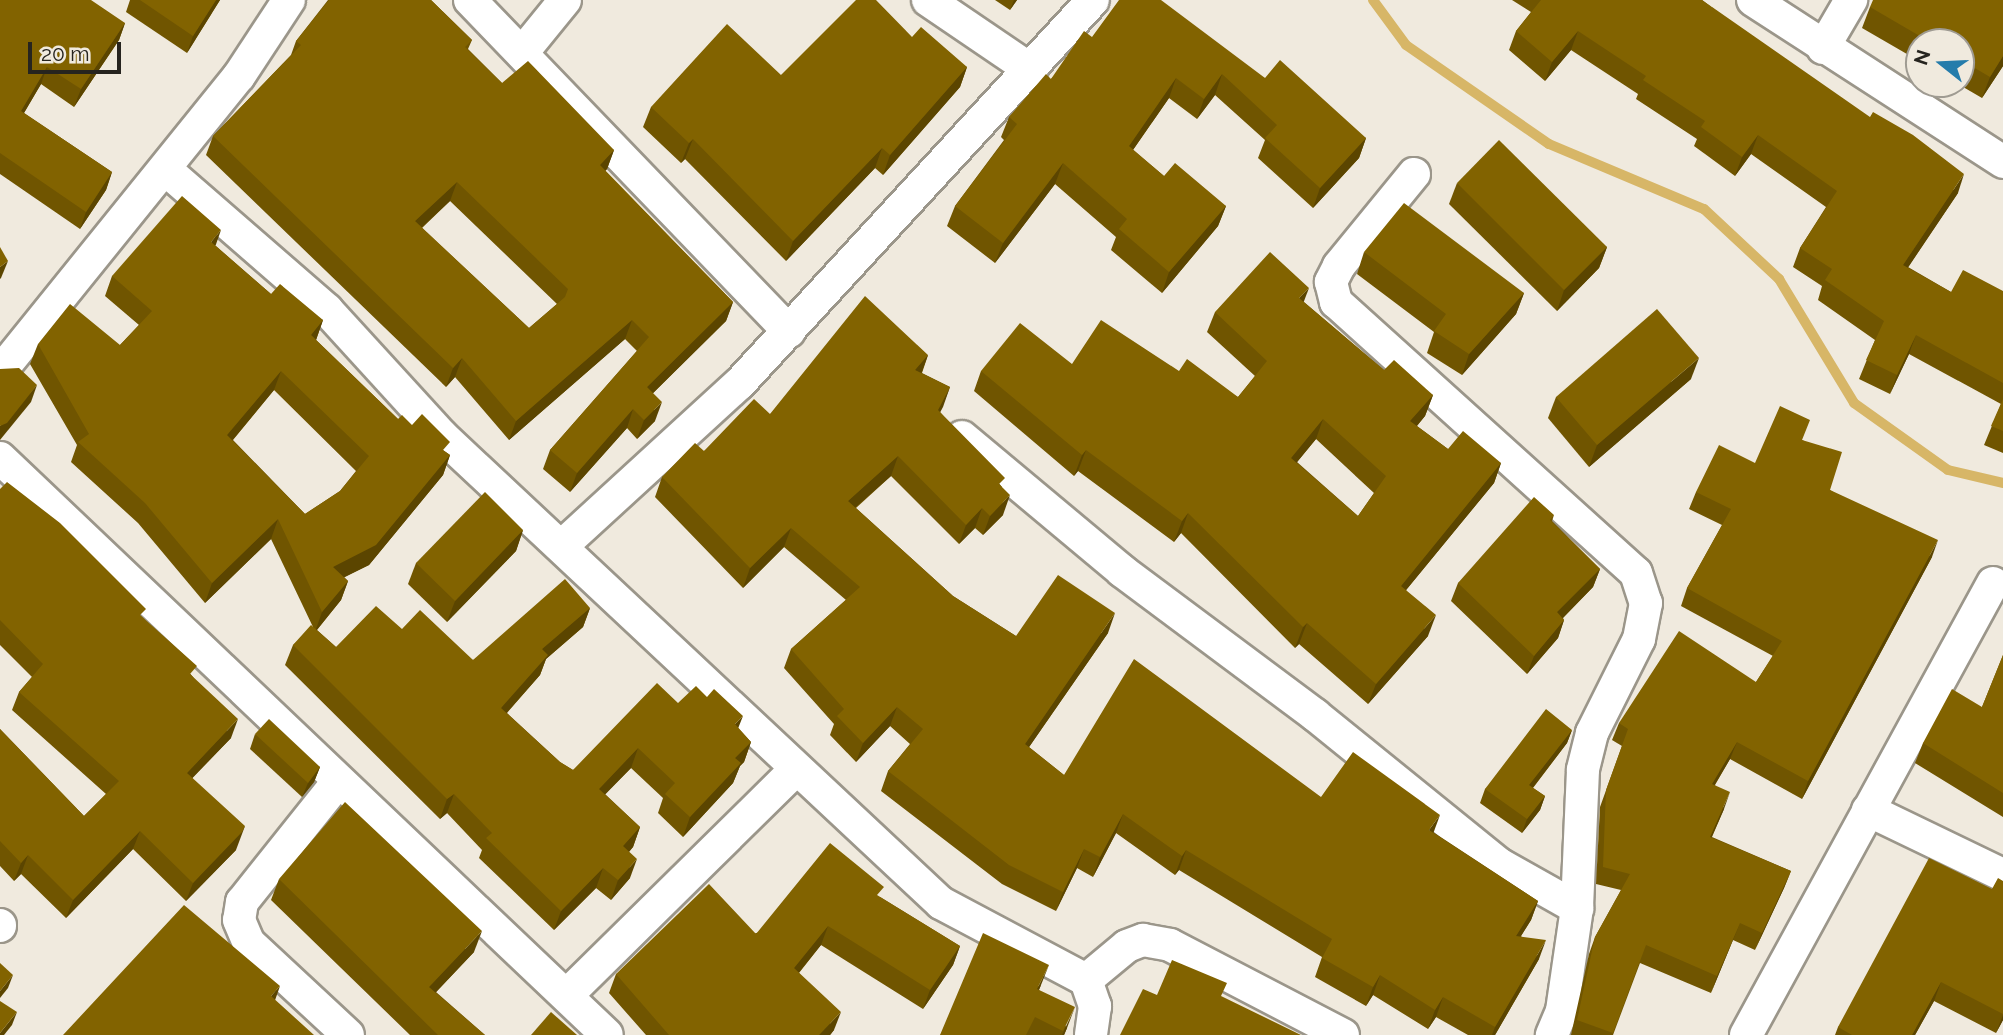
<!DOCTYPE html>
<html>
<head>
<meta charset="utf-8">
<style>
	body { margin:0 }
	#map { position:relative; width:2003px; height:1035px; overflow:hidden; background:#f0eade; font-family:Raleway,sans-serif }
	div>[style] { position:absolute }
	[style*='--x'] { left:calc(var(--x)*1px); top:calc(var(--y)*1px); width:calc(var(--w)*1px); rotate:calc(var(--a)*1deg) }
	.stream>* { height:10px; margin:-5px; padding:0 5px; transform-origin:5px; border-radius:5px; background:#d7b667 }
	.roads { filter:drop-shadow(2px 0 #9b968a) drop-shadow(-2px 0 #9b968a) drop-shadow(0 2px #9b968a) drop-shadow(0 -2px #9b968a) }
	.street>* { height:32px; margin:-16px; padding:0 16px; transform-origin:16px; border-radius:16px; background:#fff }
	.wall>* { inset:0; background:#705500 }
	.shaded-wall>* { inset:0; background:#5b4500 }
	.building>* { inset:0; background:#826300 }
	span { translate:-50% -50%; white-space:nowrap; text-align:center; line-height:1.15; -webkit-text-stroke:7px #f0eade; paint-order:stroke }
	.north { position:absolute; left:1905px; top:28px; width:70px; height:70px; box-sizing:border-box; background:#f0eade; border:2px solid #9f9b92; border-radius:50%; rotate:288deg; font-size:19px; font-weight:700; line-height:28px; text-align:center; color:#26241f }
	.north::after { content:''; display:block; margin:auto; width:24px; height:32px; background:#257cab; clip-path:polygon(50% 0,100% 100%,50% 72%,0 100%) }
	.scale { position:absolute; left:28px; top:42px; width:93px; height:32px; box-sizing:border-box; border:4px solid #26241f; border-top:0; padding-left:9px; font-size:21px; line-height:24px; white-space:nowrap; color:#26241f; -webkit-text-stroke:5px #f0eade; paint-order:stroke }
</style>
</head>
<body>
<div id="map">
	<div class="stream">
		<i style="--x:1373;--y:0;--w:56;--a:53.7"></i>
		<i style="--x:1406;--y:45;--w:174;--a:34.7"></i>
		<i style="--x:1549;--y:144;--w:168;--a:22.8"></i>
		<i style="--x:1704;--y:209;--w:103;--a:43"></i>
		<i style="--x:1779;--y:279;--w:145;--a:58.8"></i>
		<i style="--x:1854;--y:403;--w:115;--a:35.5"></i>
		<i style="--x:1948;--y:470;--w:57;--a:13.3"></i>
	</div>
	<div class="roads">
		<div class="street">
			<i style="--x:470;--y:0;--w:460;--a:46.1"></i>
			<i style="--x:928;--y:0;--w:125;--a:34.2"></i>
			<i style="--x:1753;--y:0;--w:298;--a:32.9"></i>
			<i style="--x:1823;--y:48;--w:56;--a:-59.7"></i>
			<i style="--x:522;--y:53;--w:68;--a:-50.9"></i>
			<i style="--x:165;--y:169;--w:215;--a:41"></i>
			<i style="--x:327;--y:310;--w:169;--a:47.6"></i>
			<i style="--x:441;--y:435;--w:685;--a:43.11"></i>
			<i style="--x:941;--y:903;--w:164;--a:28"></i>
			<i style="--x:1086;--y:980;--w:53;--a:-39.7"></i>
			<i style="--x:1127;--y:946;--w:17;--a:-21"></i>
			<i style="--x:1143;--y:940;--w:27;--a:10"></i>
			<i style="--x:1170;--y:945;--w:195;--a:27.5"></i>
			<i style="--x:1414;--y:174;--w:119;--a:129.2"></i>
			<i style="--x:1339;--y:266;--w:18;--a:117"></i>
			<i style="--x:1331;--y:282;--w:21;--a:76"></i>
			<i style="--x:1336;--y:302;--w:404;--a:42.1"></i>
			<i style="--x:1636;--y:573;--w:32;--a:72"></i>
			<i style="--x:1646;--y:603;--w:37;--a:101"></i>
			<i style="--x:1639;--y:639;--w:105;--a:116.6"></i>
			<i style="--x:1592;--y:733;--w:38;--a:104"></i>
			<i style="--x:1583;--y:770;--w:138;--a:92.5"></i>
			<i style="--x:1577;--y:908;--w:104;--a:98.3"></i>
			<i style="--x:1562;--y:1011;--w:26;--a:113"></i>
			<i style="--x:0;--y:372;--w:380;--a:-51.1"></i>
			<i style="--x:239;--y:76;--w:91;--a:-56.7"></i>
			<i style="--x:962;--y:437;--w:209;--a:39.9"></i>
			<i style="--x:1122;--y:571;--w:241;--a:36.7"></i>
			<i style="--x:1315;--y:715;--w:237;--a:39"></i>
			<i style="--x:1499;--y:864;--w:90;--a:29.4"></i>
			<i style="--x:0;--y:458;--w:837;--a:43.55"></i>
			<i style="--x:563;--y:545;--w:239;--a:-42.5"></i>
			<i style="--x:739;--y:384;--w:522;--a:-47.33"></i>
			<i style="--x:337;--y:783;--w:152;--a:128.6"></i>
			<i style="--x:242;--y:902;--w:18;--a:99"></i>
			<i style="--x:239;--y:920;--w:25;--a:67"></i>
			<i style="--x:249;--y:943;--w:135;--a:42.9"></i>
			<i style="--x:1868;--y:810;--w:150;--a:25.7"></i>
			<i style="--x:0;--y:925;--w:1;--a:90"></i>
			<i style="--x:1086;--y:980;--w:28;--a:71"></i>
			<i style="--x:1095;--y:1006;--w:29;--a:98"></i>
			<i style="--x:567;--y:995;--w:319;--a:-44.6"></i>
			<i style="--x:1746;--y:1035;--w:515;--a:-61.35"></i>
		</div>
	</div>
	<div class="wall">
		<i style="clip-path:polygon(0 0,125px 23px,119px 40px,74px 107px,41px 84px,24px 113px,112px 172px,106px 190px,80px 229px,0 174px)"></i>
		<i style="clip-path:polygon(130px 0,220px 0,187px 53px,126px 12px)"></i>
		<i style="clip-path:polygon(evenodd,328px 0,431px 0,472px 40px,468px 49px,502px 83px,614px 150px,607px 169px,605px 171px,733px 302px,726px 321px,653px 393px,655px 421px,637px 439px,627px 428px,570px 492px,543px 469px,550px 450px,637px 351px,625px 339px,509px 440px,455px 377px,446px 387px,206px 155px,213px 136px,291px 55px,296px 41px,328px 0,450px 201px,557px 304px,529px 328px,422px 228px,450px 201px)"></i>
		<i style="clip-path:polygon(995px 0,1017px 0,1010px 10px)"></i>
		<i style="clip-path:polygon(1512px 0,1702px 0,1958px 193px,1908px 267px,1951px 292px,2003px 291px,2003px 453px,1984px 445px,2001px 404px,1909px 354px,1890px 394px,1859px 379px,1875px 340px,1818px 300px,1822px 286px,1793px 267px,1800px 248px,1826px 207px,1751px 154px,1735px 176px,1694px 146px,1697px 139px,1636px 99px,1638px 94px,1571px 50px,1545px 81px,1509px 50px,1516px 31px,1531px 12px)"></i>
		<i style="clip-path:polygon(2003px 0,2003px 66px,1982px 98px,1958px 84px,1961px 84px,1961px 42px,1919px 42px,1919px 61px,1862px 28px,1870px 7px)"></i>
		<i style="clip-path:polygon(912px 37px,967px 67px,960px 87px,883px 175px,875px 168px,786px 261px,685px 159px,681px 163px,643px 127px,651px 107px,781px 75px)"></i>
		<i style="clip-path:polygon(1092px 37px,1265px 78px,1366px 138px,1359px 158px,1313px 208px,1258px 158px,1265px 140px,1215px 95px,1197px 119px,1169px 98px,1133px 150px,1164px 176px,1226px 206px,1218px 226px,1162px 293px,1111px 250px,1116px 237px,1055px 184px,995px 263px,947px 226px,955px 206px,1004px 140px,1001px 137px,1009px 117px,1051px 79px)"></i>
		<i style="clip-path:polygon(1457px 183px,1607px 247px,1599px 268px,1557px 311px,1449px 204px)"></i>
		<i style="clip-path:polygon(evenodd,216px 246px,271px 294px,323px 320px,316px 340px,398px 419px,450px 455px,443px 475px,369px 565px,344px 577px,348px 581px,341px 600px,317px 630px,336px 647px,402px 629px,473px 660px,590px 608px,583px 627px,546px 659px,540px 675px,507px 713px,560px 762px,573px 770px,678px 703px,738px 728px,751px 742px,744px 762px,740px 766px,733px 783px,683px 837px,658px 813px,663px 798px,631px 768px,605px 794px,640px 827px,633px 847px,629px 852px,630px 878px,611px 900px,596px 888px,554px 930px,479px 858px,482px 850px,447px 813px,440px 819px,285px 665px,293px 645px,313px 627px,271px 539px,205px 603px,138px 523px,71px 462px,77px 445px,30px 364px,38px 344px,120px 345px,139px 325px,105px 296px,112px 276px,216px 246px,274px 390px,356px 471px,340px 491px,305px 514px,233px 440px,274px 390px)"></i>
		<i style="clip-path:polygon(1364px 252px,1524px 293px,1516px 314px,1462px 375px,1427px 353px,1434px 332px,1357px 274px)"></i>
		<i style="clip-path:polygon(evenodd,1304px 302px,1384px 370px,1433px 395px,1425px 416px,1417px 426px,1448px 449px,1501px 463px,1494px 483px,1406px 590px,1428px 636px,1368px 704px,1299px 644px,1295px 648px,1181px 533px,1174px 542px,1078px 471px,1074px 476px,974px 391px,981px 371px,1072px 364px,1179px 371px,1238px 397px,1255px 376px,1207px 332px,1215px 312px,1304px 302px,1316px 439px,1374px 493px,1358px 516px,1297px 462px,1316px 439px)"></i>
		<i style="clip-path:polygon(928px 355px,922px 373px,950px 387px,940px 412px,1002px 487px,1003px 515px,983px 535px,975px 528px,959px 544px,891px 476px,856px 508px,953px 596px,1016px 636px,1108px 633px,1029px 747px,1064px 775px,1321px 797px,1433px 832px,1538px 901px,1531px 920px,1521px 936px,1539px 959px,1495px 1035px,1468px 1035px,1436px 1017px,1428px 1029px,1373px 995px,1366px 1006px,1315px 977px,1322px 957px,1179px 870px,1175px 875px,1116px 833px,1093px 877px,1077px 868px,1056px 911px,1002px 884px,881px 791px,888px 771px,910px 744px,890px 726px,856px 762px,830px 735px,834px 724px,784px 668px,791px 649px,846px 600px,784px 547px,743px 588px,655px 497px,662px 477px,704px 451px,770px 414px)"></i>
		<i style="clip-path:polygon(1691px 379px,1589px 467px,1548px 418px,1556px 397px)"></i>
		<i style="clip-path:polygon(1803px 440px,1830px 490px,1932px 557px,1802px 799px,1730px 759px,1715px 785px,1724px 809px,1712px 837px,1791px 871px,1784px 888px,1755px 950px,1733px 940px,1711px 993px,1640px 963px,1613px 1035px,1571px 1035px,1589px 954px,1595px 937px,1621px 890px,1596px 884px,1600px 807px,1622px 746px,1612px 740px,1619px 723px,1756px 682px,1773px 656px,1681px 606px,1687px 588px,1722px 525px,1689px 509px,1696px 492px)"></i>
		<i style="clip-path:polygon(0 489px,143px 618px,193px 677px,231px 738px,192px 778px,236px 850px,186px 901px,133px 849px,66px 918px,21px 874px,14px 881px,0 866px,0 729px,84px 816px,106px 794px,12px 710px,19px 692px,32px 677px,0 645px)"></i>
		<i style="clip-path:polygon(1554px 515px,1552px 521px,1600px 569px,1593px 587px,1563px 618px,1564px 620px,1558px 638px,1527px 674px,1451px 601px,1458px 583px)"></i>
		<i style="clip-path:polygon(523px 530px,516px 551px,447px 622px,408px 584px,416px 563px)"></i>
		<i style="clip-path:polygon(2003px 655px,2003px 817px,1915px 763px,1923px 743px,1982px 707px)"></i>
		<i style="clip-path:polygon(1572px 730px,1567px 743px,1533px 788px,1545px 796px,1540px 810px,1522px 833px,1480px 803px,1485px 789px)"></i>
		<i style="clip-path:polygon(255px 734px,320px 767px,314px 782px,302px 797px,250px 749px)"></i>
		<i style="clip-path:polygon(279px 879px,474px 952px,436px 992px,485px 1035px,410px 1035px,271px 900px)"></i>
		<i style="clip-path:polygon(2003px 881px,2003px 1020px,1996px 1033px,1934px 1001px,1915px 1035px,1835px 1035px,1838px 1027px,1992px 889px)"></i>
		<i style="clip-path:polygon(880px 897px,960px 946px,953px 965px,923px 1009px,821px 945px,799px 973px,834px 1030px,830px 1035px,646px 1035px,609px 993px,616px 974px)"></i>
		<i style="clip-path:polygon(1041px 985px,1039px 990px,1067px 1028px,1064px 1035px,940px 1035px)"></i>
	</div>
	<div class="shaded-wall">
		<i style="clip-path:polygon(216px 0,220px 0,187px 53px,193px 36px)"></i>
		<i style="clip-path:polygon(1014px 0,1017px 0,1010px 10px)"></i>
		<i style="clip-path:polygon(125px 23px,119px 40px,74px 107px,81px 89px)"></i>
		<i style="clip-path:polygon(1578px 31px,1571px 50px,1545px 81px,1552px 62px)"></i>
		<i style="clip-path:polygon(2003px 56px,2003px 66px,1982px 98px,1990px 77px)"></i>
		<i style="clip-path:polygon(47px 67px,41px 84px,15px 128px,21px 111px)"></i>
		<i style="clip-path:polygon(967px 67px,960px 87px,883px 175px,890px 155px)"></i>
		<i style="clip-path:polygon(1222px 74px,1215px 95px,1197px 119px,1204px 99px)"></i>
		<i style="clip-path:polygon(1176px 78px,1169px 98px,1121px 167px,1129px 146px)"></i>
		<i style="clip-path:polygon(1758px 135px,1751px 154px,1735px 176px,1742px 157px)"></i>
		<i style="clip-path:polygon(1366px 138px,1359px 158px,1313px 208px,1320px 188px)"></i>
		<i style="clip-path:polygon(693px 139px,685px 159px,681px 163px,689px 143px)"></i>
		<i style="clip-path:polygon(882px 148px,875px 168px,786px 261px,793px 241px)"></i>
		<i style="clip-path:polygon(614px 150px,607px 169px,593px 184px,600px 165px)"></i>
		<i style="clip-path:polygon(1063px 163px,1055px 184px,995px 263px,1003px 243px)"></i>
		<i style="clip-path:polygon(112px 172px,106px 190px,80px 229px,86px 212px)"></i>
		<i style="clip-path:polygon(1964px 174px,1958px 193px,1897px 284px,1903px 265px)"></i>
		<i style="clip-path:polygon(457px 182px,450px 201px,408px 240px,415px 221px)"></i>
		<i style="clip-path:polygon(1226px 206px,1218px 226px,1162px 293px,1169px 272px)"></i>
		<i style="clip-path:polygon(221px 230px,214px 250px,211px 242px)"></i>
		<i style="clip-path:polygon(1607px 247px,1599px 268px,1557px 311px,1564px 290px)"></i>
		<i style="clip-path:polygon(8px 261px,1px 278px,0 279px,0 267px)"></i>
		<i style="clip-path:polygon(1309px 288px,1301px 309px,1299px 298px)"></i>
		<i style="clip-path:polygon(1524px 293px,1516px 314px,1462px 375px,1469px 354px)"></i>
		<i style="clip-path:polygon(733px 302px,726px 321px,640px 406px,647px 387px)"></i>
		<i style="clip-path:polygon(323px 320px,316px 340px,311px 335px)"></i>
		<i style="clip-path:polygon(632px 320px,625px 339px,509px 440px,516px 421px)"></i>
		<i style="clip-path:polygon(1916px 335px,1909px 354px,1890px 394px,1897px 375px)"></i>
		<i style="clip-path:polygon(928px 355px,921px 374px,915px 370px)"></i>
		<i style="clip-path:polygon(462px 358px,455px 377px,446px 387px,453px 368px)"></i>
		<i style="clip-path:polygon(1699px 358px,1691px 379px,1589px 467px,1597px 445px)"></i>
		<i style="clip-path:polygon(281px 371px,274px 390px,220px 455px,227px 435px)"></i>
		<i style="clip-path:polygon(37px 385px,31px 402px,0 440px,0 426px)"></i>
		<i style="clip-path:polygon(950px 387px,943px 407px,931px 429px,938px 410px)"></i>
		<i style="clip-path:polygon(1433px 395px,1425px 416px,1403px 442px,1410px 421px)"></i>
		<i style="clip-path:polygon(662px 402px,655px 421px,637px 439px,644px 420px)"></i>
		<i style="clip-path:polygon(633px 409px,627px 428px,570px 492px,577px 473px)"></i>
		<i style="clip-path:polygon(1323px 419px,1316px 439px,1284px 478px,1291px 458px)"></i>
		<i style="clip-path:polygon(1086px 450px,1078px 471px,1074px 476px,1082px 455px)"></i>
		<i style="clip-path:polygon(450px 455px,443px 475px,369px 565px,325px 587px,333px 567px)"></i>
		<i style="clip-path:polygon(898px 456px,891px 476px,841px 520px,848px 501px)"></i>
		<i style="clip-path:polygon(1501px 463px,1494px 483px,1393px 606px,1401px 586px)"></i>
		<i style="clip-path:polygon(1010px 495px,1003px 515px,983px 535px,990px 516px)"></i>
		<i style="clip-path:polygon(982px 508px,975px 528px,959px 544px,966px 525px)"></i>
		<i style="clip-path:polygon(1188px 513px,1181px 533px,1174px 542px,1182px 521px)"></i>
		<i style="clip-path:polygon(278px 519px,271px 539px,205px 603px,212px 583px)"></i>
		<i style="clip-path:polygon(791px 528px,784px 547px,743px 588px,750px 568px)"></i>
		<i style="clip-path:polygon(523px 530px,516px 551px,447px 622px,455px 601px)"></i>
		<i style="clip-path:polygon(1938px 540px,1932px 557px,1802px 799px,1808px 781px)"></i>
		<i style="clip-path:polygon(1600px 569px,1593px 587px,1550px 631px,1557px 612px)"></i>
		<i style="clip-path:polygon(348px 581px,341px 600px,315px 632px,322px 612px)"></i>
		<i style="clip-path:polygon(590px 608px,583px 627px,546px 659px,540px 675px,494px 727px,501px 708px,542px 649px)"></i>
		<i style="clip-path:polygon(1115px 613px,1108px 633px,1018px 763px,1025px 744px)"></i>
		<i style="clip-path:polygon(1436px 615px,1428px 636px,1368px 704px,1376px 684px)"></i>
		<i style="clip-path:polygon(1564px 620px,1558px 638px,1527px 674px,1534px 656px)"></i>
		<i style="clip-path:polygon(1307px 623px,1299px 644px,1295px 648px,1303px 627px)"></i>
		<i style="clip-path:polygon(897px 707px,890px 726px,856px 762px,863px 743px)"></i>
		<i style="clip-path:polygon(743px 716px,735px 736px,735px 724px)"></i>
		<i style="clip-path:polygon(238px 719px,231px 738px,180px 791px,187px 773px)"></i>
		<i style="clip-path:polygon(1572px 730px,1567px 743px,1524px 799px,1529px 785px)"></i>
		<i style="clip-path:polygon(751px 742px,744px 762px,740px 766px,733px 783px,683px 837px,690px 817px,735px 758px)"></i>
		<i style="clip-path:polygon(1737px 742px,1730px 759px,1705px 801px,1712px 784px)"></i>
		<i style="clip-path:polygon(638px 748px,631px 768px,592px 808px,599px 789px)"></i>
		<i style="clip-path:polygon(320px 767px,314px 782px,302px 797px,308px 783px)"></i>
		<i style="clip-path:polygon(1730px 792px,1724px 809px,1704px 854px,1710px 837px)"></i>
		<i style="clip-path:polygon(454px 794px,447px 813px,440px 819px,447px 799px)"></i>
		<i style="clip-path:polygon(1545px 796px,1540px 810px,1522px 833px,1527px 819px)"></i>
		<i style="clip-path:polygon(1123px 814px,1116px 833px,1093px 877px,1100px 857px)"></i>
		<i style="clip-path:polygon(1440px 815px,1433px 834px,1429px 830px)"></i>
		<i style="clip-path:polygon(245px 826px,236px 850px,186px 901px,193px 883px)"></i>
		<i style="clip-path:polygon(640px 827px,633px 847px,616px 866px,623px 846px)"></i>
		<i style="clip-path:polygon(140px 831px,133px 849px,66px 918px,73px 900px)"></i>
		<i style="clip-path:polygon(1084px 849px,1077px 868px,1056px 911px,1063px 892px)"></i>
		<i style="clip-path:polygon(1186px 850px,1179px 870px,1175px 875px,1182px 856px)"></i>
		<i style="clip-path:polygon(28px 855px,21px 874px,14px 881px,21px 863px)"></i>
		<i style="clip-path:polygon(637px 859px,630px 878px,611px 900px,618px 880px)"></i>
		<i style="clip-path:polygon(603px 868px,596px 888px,554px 930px,561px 911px)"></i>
		<i style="clip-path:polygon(1791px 871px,1784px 888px,1755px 950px,1762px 933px)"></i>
		<i style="clip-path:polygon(1538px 901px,1531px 920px,1509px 955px,1516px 936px)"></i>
		<i style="clip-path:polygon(1740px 923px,1733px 940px,1711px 993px,1717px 976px)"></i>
		<i style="clip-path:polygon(828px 926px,821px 945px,787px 987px,794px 968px)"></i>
		<i style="clip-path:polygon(482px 931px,474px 952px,422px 1007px,429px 987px)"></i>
		<i style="clip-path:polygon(1546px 940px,1539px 959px,1495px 1035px,1492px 1035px,1495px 1027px)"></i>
		<i style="clip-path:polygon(960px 946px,953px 965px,923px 1009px,930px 990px)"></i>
		<i style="clip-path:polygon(1049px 965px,1041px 985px,1030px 1009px,1037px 989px)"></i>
		<i style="clip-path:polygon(13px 975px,8px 988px,0 998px,0 991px)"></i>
		<i style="clip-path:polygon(1380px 975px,1373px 995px,1366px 1006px,1373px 987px)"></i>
		<i style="clip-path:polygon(1941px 982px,1934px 1001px,1915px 1035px,1912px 1035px)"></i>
		<i style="clip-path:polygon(280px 986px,273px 1006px,271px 996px)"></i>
		<i style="clip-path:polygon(1443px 997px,1436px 1017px,1428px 1029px,1435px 1010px)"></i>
		<i style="clip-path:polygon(1075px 1007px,1067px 1028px,1064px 1035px,1062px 1035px)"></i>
		<i style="clip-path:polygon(17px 1012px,12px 1025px,4px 1035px,0 1035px,0 1033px)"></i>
		<i style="clip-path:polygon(841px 1012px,834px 1030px,830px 1035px,819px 1035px)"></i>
		<i style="clip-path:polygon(2003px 1015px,2003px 1020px,1996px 1033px)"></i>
	</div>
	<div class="building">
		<i style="clip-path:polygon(0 0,91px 0,125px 23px,81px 89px,47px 67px,21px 111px,112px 172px,86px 212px,0 153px)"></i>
		<i style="clip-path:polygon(140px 0,216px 0,193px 36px)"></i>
		<i style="clip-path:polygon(evenodd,329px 0,431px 0,472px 40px,465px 47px,502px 83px,528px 61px,614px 150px,600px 165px,733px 302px,647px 387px,662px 402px,644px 420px,633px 409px,577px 473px,550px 450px,649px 337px,632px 320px,516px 421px,462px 358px,453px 368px,213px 136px,301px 45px,296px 41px,329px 0,457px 182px,568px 289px,565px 297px,529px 328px,415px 221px,457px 182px)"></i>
		<i style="clip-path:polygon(856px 0,876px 0,912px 37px,921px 27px,967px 67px,890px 155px,882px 148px,793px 241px,693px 139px,689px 143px,651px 107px,727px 24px,781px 75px)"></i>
		<i style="clip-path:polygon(1119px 0,1161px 0,1265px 78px,1280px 60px,1366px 138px,1320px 188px,1265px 138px,1277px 125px,1222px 74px,1204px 99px,1176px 78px,1129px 146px,1164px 176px,1175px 163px,1226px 206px,1169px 272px,1119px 229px,1127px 219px,1063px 163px,1003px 243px,955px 206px,1017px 124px,1009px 117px,1046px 74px,1051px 79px,1084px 31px,1092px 37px)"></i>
		<i style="clip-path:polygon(1541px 0,1702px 0,1870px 117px,1873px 112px,1913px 135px,1964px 174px,1903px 265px,1951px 292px,1963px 270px,2003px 291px,2003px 383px,1916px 335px,1897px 375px,1866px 360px,1884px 321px,1825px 280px,1832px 269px,1800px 248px,1837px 191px,1758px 135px,1742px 157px,1701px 127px,1705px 121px,1643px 80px,1646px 76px,1578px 31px,1552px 62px,1516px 31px)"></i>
		<i style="clip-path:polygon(1873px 0,2003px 0,2003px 56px,1990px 77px,1961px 60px,1961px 42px,1930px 42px,1870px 7px)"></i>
		<i style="clip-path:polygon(1499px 140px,1607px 247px,1564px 290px,1457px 183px)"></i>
		<i style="clip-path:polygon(evenodd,182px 196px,221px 230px,211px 242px,271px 294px,280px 284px,323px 320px,311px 335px,398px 419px,402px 415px,412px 425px,422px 414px,450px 442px,443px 450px,450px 455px,376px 545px,333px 567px,348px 581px,322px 612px,278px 519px,212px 583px,145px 503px,78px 442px,89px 434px,38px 344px,70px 304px,120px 345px,152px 311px,112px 276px,182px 196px,281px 371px,369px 456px,340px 491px,305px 514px,227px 435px,281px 371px)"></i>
		<i style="clip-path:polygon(1404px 203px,1524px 293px,1469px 354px,1434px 331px,1446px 314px,1364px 252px)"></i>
		<i style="clip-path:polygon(0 247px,8px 261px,0 267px)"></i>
		<i style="clip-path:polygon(evenodd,1270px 252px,1309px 288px,1299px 298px,1384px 370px,1394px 360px,1433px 395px,1410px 421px,1448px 449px,1463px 431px,1501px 463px,1401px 586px,1436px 615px,1376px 684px,1307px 623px,1303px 627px,1188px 513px,1182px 521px,1086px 450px,1082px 455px,981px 371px,1020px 323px,1072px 364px,1101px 320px,1179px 371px,1187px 359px,1238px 397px,1267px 361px,1215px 312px,1270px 252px,1323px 419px,1386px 476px,1358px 516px,1291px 458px,1323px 419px)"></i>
		<i style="clip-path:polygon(865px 296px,928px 355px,915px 370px,950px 387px,938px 410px,1005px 478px,999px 484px,1010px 495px,990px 516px,982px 508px,966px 525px,898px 456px,848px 501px,953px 596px,1016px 636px,1058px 575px,1115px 613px,1025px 744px,1064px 775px,1134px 659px,1321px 797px,1353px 752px,1440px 815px,1429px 830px,1538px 901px,1516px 936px,1546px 940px,1495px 1027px,1443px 997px,1435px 1010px,1380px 975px,1373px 987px,1322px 958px,1332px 939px,1186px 850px,1182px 856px,1123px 814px,1100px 857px,1084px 849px,1063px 892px,1009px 865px,888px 771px,923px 729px,897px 707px,863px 743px,837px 716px,844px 709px,791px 649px,860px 587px,791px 528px,750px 568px,662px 477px,695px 443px,704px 451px,754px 399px,770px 414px)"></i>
		<i style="clip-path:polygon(1657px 309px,1699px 358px,1597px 445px,1556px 397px)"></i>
		<i style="clip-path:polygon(19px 368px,37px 385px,7px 423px,0 426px,0 369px)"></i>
		<i style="clip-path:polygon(2003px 399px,2003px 431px,1991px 426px)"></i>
		<i style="clip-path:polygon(1780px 406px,1810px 420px,1802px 440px,1842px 452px,1830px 490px,1938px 540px,1808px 781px,1737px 742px,1712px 784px,1730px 792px,1710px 837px,1791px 871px,1762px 933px,1740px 923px,1717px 976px,1646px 945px,1613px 1033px,1577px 1020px,1595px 937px,1630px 874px,1603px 867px,1606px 790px,1628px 729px,1619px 723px,1679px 631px,1756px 682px,1782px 641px,1687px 588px,1731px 509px,1696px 492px,1719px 445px,1755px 463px)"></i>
		<i style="clip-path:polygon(7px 482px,60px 523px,146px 609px,140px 615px,197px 666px,190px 674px,238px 719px,187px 773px,245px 826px,242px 832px,193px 883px,140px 831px,73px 900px,28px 855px,21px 863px,0 841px,0 729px,84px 816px,119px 781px,19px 692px,43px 664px,0 620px,0 489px)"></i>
		<i style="clip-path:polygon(485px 492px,523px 530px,455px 601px,416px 563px)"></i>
		<i style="clip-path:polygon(1534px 497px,1554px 515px,1550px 520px,1600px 569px,1557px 612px,1564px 620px,1534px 656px,1458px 583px)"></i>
		<i style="clip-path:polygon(565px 579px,590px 608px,542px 649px,548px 655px,501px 708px,560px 762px,573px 770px,657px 683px,678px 703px,696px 686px,707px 697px,714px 689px,743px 716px,735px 724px,751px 742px,735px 758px,741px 763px,690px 817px,665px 794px,675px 783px,638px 748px,599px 789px,640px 827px,623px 846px,637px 859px,618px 880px,603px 868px,561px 911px,486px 838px,492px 833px,454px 794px,447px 799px,293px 645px,311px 625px,336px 647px,376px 606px,402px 629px,420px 610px,473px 660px)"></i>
		<i style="clip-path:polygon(2003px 655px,2003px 793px,1923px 743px,1952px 689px,1982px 707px)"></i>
		<i style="clip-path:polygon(1546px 709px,1572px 730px,1529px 785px,1545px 796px,1527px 819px,1485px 789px)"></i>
		<i style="clip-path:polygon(269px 719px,320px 767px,308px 783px,255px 734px)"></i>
		<i style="clip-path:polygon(345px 802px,482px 931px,429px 987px,485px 1035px,438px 1035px,279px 879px)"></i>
		<i style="clip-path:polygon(830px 843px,884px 887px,877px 895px,960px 946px,930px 990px,828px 926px,794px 968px,841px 1012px,819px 1035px,669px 1035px,616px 974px,709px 884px,756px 934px)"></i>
		<i style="clip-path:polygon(1929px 858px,1992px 889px,1998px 878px,2003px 881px,2003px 1014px,1941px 982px,1912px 1035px,1852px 1035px,1838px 1027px)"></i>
		<i style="clip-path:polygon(184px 905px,280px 986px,271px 996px,314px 1035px,63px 1035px)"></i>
		<i style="clip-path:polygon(983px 933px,1049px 965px,1037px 989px,1075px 1007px,1063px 1031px,1035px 1017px,1026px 1035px,940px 1035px)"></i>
		<i style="clip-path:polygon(1172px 960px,1227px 983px,1221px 996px,1301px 1035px,1120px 1035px,1143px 989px,1157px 995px)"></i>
		<i style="clip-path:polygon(0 963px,13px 975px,0 991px)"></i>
		<i style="clip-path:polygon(0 1001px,17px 1012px,0 1033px)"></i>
		<i style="clip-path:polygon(551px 1012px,577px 1035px,531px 1035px)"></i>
	</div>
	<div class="north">N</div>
	<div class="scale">20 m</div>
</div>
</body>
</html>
